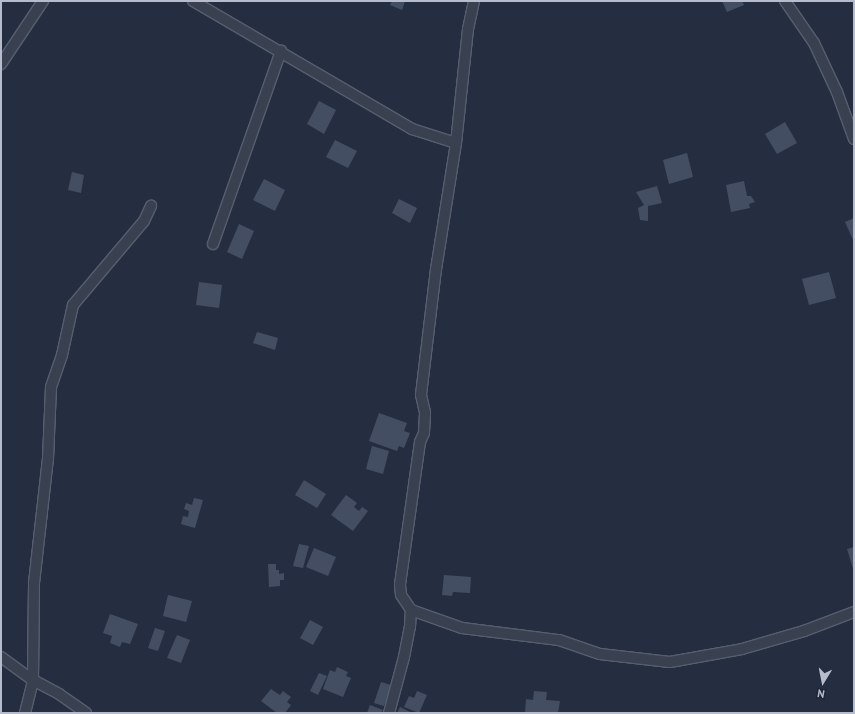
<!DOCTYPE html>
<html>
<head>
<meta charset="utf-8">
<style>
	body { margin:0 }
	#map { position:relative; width:855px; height:714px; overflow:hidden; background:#252e40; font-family:"PT Sans",sans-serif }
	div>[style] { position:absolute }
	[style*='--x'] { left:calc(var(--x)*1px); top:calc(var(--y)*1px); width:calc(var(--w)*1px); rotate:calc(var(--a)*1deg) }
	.building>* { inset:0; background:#444e62 }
	.roads { filter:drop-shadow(1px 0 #575e6e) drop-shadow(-1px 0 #575e6e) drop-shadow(0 1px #575e6e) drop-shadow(0 -1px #575e6e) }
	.minor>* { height:10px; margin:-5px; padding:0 5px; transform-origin:5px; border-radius:5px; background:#394050 }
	span { translate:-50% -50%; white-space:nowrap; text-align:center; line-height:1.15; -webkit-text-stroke:3px #1e2535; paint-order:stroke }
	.frame { position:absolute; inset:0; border:2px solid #b6bccb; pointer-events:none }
	.north { position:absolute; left:803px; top:662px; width:40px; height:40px; -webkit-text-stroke:3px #1e2535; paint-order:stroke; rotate:190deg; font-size:11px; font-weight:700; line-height:16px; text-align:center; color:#b6bccb }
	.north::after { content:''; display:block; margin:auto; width:14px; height:18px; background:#b6bccb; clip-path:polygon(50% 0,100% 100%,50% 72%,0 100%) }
</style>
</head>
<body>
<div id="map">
	<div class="building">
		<i style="clip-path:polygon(392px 1px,405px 1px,402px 10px,390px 5px)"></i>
		<i style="clip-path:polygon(722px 1px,742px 1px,744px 5px,727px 12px)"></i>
		<i style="clip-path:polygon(319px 101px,336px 110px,324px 134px,307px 124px)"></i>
		<i style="clip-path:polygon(785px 122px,797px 143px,777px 154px,765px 134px)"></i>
		<i style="clip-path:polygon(335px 140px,357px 151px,348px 168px,326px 157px)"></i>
		<i style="clip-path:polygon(687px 153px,693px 177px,669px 184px,663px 160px)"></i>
		<i style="clip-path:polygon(72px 172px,84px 175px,81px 193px,68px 190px)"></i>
		<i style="clip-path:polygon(264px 179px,285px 190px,275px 211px,253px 200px)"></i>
		<i style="clip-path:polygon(744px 181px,747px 196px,751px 196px,755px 202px,749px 204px,750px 208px,731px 212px,726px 185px)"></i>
		<i style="clip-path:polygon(657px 186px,662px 203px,648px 206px,648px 221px,640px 220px,638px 208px,644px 205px,636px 192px)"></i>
		<i style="clip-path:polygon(399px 199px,417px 208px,410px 223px,392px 213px)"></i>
		<i style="clip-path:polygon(854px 218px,854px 242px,845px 222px)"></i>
		<i style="clip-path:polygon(239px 224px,254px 231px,242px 259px,227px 252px)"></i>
		<i style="clip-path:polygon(829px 272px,836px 298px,809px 305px,802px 279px)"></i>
		<i style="clip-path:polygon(199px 282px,222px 285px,219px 308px,196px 305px)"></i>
		<i style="clip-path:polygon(257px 332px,278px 338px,275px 350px,253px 343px)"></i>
		<i style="clip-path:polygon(379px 413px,407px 423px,404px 431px,410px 433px,404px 448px,399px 446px,397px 451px,369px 441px)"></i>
		<i style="clip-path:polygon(372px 446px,389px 451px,383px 474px,366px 469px)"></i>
		<i style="clip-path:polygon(304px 480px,326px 494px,317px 508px,295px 495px)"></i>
		<i style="clip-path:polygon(346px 495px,357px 503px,354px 507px,359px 511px,362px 507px,368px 511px,353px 531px,331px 515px)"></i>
		<i style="clip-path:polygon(194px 498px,203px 500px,195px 528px,181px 524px,183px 516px,188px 517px,189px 511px,184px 509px,186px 503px,192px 505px)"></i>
		<i style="clip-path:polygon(299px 544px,309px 546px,303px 568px,293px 566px)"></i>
		<i style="clip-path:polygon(854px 547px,854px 572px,847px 549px)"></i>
		<i style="clip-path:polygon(314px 548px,336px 557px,328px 576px,306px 567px)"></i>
		<i style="clip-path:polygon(268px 564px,276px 564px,276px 570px,279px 570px,279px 574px,284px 573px,284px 580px,280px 580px,280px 586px,269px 587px)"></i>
		<i style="clip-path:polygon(444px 575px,471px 577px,470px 593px,453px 592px,452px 596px,442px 595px)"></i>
		<i style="clip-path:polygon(168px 595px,192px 601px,186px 622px,163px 616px)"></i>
		<i style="clip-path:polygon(110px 614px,138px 624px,130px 644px,122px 642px,120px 647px,110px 643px,112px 636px,103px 633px)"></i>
		<i style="clip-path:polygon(310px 620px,323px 627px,313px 645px,300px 638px)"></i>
		<i style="clip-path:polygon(155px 628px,165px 631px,158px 651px,148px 648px)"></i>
		<i style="clip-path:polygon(177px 635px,190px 640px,181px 663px,167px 658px)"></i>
		<i style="clip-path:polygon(337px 667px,348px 672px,346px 676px,351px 678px,343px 697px,323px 689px,330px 670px,335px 672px)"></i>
		<i style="clip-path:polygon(319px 673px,327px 676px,318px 695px,310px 691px)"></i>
		<i style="clip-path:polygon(381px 682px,391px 685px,384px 706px,374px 703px)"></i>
		<i style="clip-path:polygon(271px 689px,280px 695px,283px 691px,291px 697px,287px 702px,291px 705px,285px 713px,277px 713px,261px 701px)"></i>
		<i style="clip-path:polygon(417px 691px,427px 695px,419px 713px,404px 707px,409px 696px,414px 698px)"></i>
		<i style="clip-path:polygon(534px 691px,547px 692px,546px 700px,560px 701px,558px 713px,525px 713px,526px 699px,533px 700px)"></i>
		<i style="clip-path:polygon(370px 705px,383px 710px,381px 713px,367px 713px)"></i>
		<i style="clip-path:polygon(400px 707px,412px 713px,397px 713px)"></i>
	</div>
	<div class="roads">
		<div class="minor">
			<i style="--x:193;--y:1;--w:254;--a:30.3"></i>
			<i style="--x:412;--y:129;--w:46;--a:17.7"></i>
			<i style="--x:474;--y:1;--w:29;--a:102"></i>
			<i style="--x:468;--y:29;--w:115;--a:96"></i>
			<i style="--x:456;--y:143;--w:128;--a:99"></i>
			<i style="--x:436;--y:269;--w:127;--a:96.8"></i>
			<i style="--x:421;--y:395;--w:18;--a:77"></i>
			<i style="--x:425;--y:413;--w:20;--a:93"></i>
			<i style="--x:424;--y:433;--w:10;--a:114"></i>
			<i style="--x:420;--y:442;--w:144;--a:98"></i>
			<i style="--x:400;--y:585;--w:10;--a:84"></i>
			<i style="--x:401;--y:595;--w:18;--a:56"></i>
			<i style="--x:411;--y:610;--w:54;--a:19.4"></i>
			<i style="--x:462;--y:628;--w:98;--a:7.1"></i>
			<i style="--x:559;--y:640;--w:43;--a:18.9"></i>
			<i style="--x:600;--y:654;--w:70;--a:6.5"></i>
			<i style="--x:670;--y:662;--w:73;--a:-10.2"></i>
			<i style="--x:742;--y:649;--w:65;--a:-16.2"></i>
			<i style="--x:804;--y:631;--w:53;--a:-20.8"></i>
			<i style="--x:785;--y:1;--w:51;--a:55.4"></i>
			<i style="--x:814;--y:43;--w:54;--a:64.9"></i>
			<i style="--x:837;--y:92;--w:50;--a:70.1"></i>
			<i style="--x:1;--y:64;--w:76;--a:-56.3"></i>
			<i style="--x:213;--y:244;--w:205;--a:-70.6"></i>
			<i style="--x:1;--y:657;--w:39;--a:36"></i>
			<i style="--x:33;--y:680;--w:30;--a:28"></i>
			<i style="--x:59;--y:694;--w:33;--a:35"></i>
			<i style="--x:25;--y:713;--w:34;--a:-76"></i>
			<i style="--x:33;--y:680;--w:97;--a:-89.4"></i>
			<i style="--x:34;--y:583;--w:125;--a:-83.6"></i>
			<i style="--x:48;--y:459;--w:72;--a:-87.6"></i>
			<i style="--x:51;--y:387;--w:34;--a:-71"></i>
			<i style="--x:62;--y:355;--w:51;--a:-77.6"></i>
			<i style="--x:73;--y:305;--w:110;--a:-49.8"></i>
			<i style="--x:144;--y:221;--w:17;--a:-65"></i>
			<i style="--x:389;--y:713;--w:58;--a:-75"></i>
			<i style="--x:404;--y:657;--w:31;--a:-79"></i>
			<i style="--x:410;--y:627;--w:17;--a:-87"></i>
		</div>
	</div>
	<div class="frame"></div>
	<div class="north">N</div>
</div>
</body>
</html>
